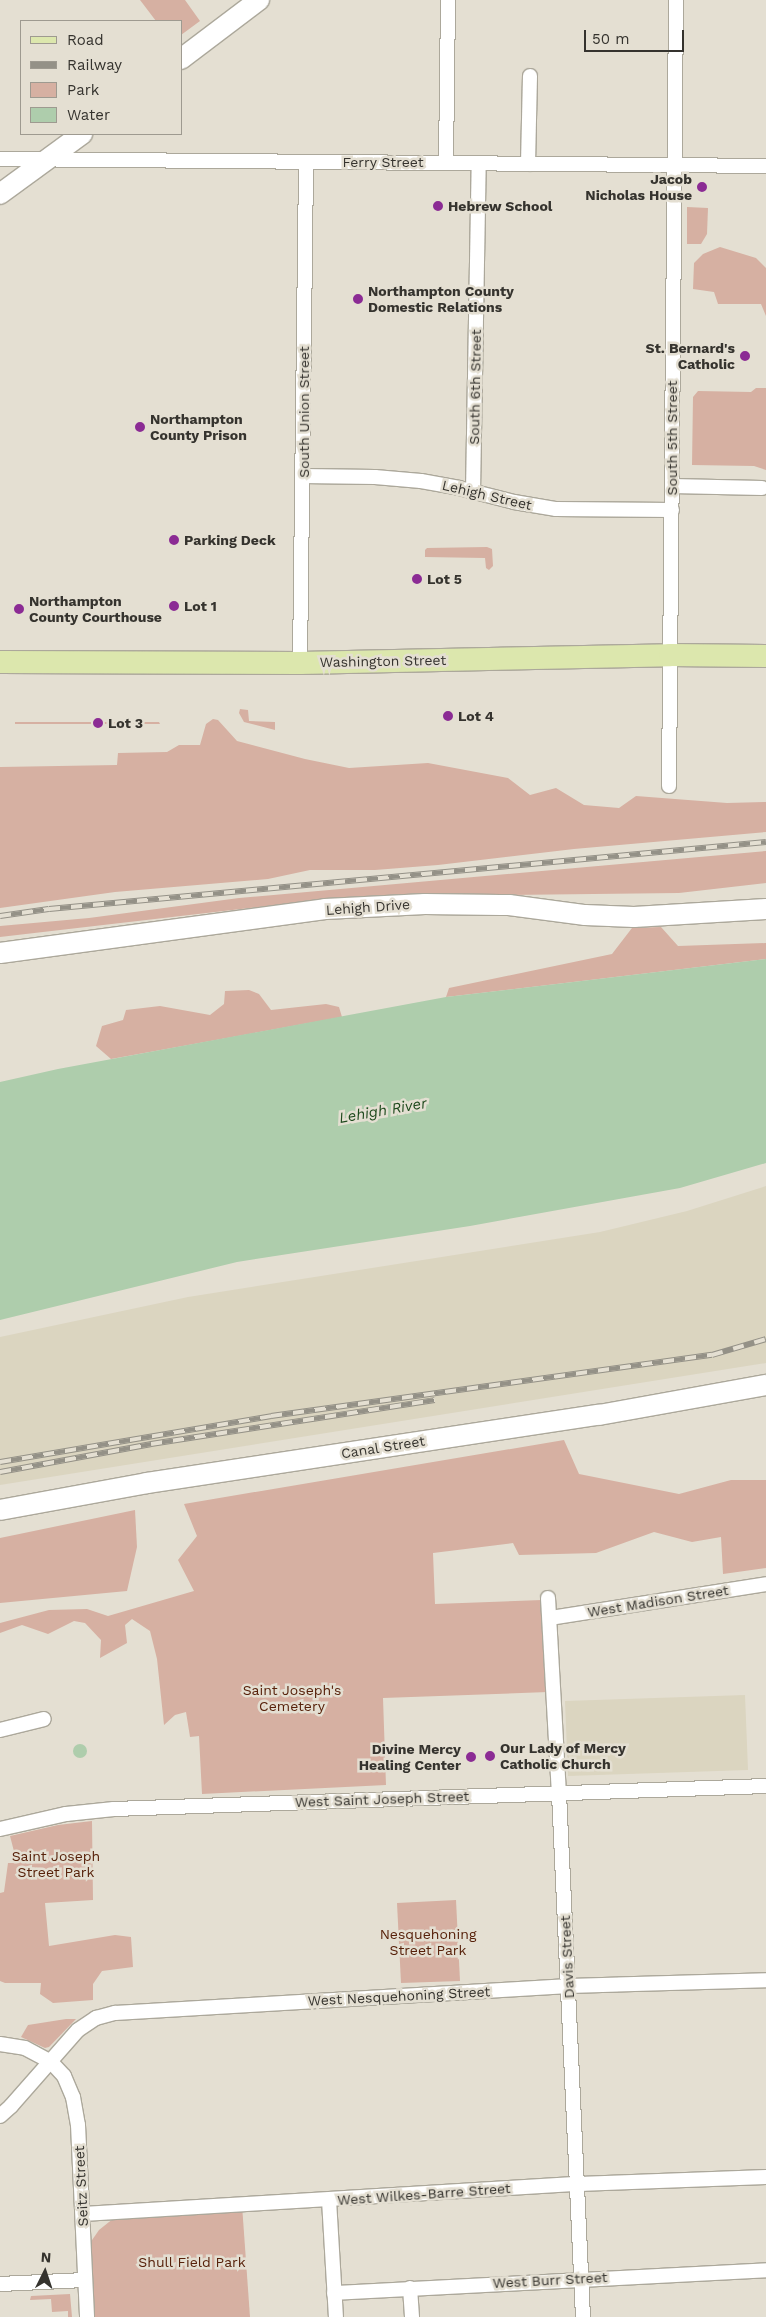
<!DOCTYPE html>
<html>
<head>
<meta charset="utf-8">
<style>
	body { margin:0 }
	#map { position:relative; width:766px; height:2317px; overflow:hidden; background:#e4dfd2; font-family:"Work Sans",sans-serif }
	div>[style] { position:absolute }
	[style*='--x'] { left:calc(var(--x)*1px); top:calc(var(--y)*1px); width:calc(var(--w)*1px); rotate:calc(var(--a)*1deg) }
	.built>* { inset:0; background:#dbd5c0 }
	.green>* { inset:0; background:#d6b0a2 }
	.water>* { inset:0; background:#aecdac }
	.round { border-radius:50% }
	.roads { filter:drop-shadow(1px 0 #aca89b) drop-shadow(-1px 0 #aca89b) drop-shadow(0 1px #aca89b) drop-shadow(0 -1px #aca89b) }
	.street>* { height:14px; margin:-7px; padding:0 7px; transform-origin:7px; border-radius:7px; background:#fff }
	.secondary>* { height:20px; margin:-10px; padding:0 10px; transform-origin:10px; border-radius:10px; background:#fff }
	.primary>* { height:22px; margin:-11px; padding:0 11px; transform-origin:11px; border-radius:11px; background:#dce7ad }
	.rail>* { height:5.5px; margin-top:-2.75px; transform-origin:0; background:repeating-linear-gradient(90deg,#e4dfd2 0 11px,#949187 0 22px); box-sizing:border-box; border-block:1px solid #949187 }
	.dots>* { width:14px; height:14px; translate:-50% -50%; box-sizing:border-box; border:2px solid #e4dfd2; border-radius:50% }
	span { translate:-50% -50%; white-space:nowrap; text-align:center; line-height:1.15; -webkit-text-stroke:5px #e4dfd2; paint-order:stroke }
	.street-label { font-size:14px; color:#35332e }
	.poi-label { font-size:14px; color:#35332e; font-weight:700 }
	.right { translate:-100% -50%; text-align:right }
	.left { translate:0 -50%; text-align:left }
	.park-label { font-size:14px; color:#57210a }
	.water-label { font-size:15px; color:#1e4a1d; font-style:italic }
	.legend { position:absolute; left:20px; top:20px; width:162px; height:115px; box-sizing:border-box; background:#e4dfd2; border:1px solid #9e9a90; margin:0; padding:6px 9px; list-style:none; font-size:15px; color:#35332e }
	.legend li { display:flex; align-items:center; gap:10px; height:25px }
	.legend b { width:25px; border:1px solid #9e9a90 }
	.north { position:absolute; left:20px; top:2247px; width:50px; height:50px; -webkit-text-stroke:4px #e4dfd2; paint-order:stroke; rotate:4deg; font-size:14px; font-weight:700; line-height:20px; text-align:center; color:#35332e }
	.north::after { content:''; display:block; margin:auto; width:18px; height:22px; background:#35332e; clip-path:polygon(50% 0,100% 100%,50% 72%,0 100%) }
	.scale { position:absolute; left:584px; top:30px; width:100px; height:22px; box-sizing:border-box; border:2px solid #35332e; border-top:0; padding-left:6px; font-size:15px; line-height:18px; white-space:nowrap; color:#35332e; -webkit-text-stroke:4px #e4dfd2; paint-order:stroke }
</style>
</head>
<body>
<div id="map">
	<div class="built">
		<i style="clip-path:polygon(766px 1186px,766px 1363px,0 1485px,0 1337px,188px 1297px,600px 1232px,687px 1211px)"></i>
		<i style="clip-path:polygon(745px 1695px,748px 1770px,568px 1776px,565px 1701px)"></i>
	</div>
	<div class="green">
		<i style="clip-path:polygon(140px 0,185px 0,200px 21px,181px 35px,181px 21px,156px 21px)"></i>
		<i style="clip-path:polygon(687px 207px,708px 208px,707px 234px,701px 244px,687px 244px)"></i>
		<i style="clip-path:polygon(720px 247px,756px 258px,766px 268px,766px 316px,761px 304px,718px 304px,714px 292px,693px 289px,694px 263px,703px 254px)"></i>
		<i style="clip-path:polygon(756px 388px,766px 388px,766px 470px,754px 466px,692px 465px,693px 397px,698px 391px,751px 392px)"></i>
		<i style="clip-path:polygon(487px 547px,492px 549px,493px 566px,489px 570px,486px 568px,485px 558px,425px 557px,425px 550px,427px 548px)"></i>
		<i style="clip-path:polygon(240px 709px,248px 710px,249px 721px,275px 722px,275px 730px,244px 722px,239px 713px)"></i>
		<i style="clip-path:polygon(213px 719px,218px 720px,237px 741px,305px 759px,349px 768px,428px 763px,508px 778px,530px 795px,556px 788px,584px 805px,619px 808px,636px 796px,727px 803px,766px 802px,766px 832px,574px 849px,438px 865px,375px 870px,310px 870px,268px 879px,115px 892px,0 908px,0 767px,117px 765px,118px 753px,167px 752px,179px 745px,200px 745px,206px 724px)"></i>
		<i style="clip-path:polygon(15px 722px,91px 722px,91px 724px,15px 724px)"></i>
		<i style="clip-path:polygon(95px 722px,159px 722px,160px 724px,95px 724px)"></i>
		<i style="clip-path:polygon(766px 851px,766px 883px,679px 893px,508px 895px,425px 893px,318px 900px,0 937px,0 926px,89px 918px,239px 898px)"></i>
		<i style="clip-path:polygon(661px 927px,678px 946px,766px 943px,766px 959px,446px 997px,449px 988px,612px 954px,632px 928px)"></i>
		<i style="clip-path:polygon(249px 990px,259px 994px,271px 1010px,326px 1004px,339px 1007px,342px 1017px,111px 1059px,96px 1046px,102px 1026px,123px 1020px,126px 1010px,160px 1006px,210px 1015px,224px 1004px,225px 991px)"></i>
		<i style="clip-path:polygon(564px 1440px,579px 1474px,679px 1494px,731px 1480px,766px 1480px,766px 1568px,723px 1574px,721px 1537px,692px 1542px,654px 1532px,596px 1553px,519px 1555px,513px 1543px,433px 1553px,435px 1604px,542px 1600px,548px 1692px,383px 1698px,386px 1785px,202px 1794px,199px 1736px,190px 1737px,186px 1712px,175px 1715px,164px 1725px,157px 1659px,150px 1631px,132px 1619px,125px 1625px,127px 1643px,100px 1658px,101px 1640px,85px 1623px,74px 1621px,48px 1634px,22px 1625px,0 1633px,0 1623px,49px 1610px,87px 1609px,108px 1616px,194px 1591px,178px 1560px,197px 1536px,184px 1504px)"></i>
		<i style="clip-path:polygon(135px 1510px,137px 1547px,127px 1591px,0 1603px,0 1538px)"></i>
		<i style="clip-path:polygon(92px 1821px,93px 1900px,45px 1903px,49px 1946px,115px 1935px,131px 1937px,133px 1967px,102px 1971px,93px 1984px,93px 2000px,53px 2003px,40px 1994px,41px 1983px,5px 1983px,0 1981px,0 1893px,4px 1892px,8px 1863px,17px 1863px,10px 1836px,58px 1825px)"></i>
		<i style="clip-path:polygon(456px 1900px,460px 1981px,401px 1983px,397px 1903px)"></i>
		<i style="clip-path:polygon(66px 2019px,76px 2019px,49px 2047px,45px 2048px,21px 2037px,28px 2025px)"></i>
		<i style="clip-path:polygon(242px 2205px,250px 2317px,87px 2317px,90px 2243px,99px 2230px,109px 2222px,123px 2212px)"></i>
		<i style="clip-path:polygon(70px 2294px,72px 2317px,68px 2317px,68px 2311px,52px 2312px,51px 2299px,30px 2300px,31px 2296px)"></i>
	</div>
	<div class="water">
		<i style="clip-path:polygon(766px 959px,766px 1163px,680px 1188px,470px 1226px,237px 1262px,0 1320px,0 1082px,58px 1069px,446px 997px)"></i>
		<i class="round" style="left:73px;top:1744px;width:14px;height:14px"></i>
	</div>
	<div class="roads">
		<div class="street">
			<i style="--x:0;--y:159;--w:766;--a:0.52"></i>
			<i style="--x:446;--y:163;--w:163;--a:-89.3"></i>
			<i style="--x:528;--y:164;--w:88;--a:-88.7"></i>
			<i style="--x:303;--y:476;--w:72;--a:0.8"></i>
			<i style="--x:375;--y:477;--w:46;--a:5"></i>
			<i style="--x:421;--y:481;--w:39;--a:10"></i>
			<i style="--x:459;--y:488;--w:57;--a:14.3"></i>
			<i style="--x:514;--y:502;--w:43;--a:9.5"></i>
			<i style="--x:556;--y:509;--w:116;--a:0.5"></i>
			<i style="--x:672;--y:486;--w:90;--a:1.3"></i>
			<i style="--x:473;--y:491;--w:328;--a:-89"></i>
			<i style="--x:300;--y:663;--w:501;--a:-89.31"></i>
			<i style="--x:669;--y:786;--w:786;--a:-89.49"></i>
			<i style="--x:548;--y:1598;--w:195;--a:86.8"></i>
			<i style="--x:559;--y:1793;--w:525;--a:87.38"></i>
			<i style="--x:550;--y:1618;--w:219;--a:-8.9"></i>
			<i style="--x:0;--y:1730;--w:45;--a:-14"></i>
			<i style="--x:0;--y:1829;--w:68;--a:-12.8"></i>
			<i style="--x:66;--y:1814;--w:48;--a:-5.9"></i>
			<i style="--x:114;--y:1809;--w:652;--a:-2.02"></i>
			<i style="--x:0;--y:2044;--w:25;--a:9"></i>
			<i style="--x:25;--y:2048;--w:30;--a:28"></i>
			<i style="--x:51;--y:2062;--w:19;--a:47"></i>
			<i style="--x:64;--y:2076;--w:23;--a:67"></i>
			<i style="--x:73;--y:2097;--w:28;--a:80"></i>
			<i style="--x:78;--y:2125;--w:192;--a:87.3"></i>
			<i style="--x:0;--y:2116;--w:15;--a:-42"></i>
			<i style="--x:11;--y:2106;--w:101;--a:-48.6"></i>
			<i style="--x:78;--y:2030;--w:22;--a:-34"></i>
			<i style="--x:96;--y:2018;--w:20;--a:-15"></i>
			<i style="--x:115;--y:2013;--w:455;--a:-3.4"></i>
			<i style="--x:569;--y:1986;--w:197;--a:-1.7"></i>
			<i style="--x:329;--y:2200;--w:117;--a:86.6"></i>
			<i style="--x:83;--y:2214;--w:496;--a:-3.5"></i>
			<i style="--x:578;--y:2184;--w:188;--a:-2.1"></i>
			<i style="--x:0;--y:2284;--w:85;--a:-2.7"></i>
			<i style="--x:410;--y:2288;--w:29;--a:86"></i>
			<i style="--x:334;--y:2293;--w:433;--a:-3"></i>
		</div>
		<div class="secondary">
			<i style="--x:181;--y:59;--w:98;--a:-37.1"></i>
			<i style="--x:0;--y:194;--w:102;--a:-36.2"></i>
			<i style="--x:0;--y:953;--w:328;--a:-7.7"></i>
			<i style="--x:325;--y:909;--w:100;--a:-2.9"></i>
			<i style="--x:425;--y:904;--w:84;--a:0.7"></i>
			<i style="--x:509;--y:905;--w:77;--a:7.5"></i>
			<i style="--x:585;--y:915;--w:49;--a:2.3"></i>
			<i style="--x:634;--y:917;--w:132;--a:-3.5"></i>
			<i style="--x:0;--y:1510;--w:149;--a:-10.4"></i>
			<i style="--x:147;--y:1483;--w:457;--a:-8.6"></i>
			<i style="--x:599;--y:1415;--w:170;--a:-10.2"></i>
		</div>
		<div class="primary">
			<i style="--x:0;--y:662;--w:300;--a:0.2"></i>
			<i style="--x:300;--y:663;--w:370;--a:-1.2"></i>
			<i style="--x:670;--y:655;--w:96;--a:0.6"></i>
		</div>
	</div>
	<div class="rail">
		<i style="--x:0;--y:916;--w:49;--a:-8.1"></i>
		<i style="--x:49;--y:909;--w:720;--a:-5.34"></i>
		<i style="--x:0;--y:1462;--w:275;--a:-9.6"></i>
		<i style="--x:271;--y:1416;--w:445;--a:-7.9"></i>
		<i style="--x:712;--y:1355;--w:56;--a:-16.5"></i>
		<i style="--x:0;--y:1472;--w:154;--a:-10.5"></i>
		<i style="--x:151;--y:1444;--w:287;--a:-8.8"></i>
	</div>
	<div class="dots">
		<i style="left:702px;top:187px;background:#8b2b94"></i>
		<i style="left:438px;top:206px;background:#8b2b94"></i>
		<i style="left:358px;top:299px;background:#8b2b94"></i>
		<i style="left:745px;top:356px;background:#8b2b94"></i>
		<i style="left:140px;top:427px;background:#8b2b94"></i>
		<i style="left:174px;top:540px;background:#8b2b94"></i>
		<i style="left:417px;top:579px;background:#8b2b94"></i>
		<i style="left:174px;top:606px;background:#8b2b94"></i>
		<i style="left:19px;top:609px;background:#8b2b94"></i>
		<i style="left:448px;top:716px;background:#8b2b94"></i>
		<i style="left:98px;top:723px;background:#8b2b94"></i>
		<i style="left:490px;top:1756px;background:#8b2b94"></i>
		<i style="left:471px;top:1757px;background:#8b2b94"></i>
	</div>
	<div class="street-label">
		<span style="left:383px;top:162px">Ferry Street</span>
		<span style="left:475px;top:387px;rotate:-89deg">South 6th Street</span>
		<span style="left:304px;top:412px;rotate:-90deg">South Union Street</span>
		<span style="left:672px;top:438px;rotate:-90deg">South 5th Street</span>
		<span style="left:487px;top:495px;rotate:13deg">Lehigh Street</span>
		<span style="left:383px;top:661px;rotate:-1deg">Washington Street</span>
		<span style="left:368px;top:907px;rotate:-4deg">Lehigh Drive</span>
		<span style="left:383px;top:1447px;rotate:-9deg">Canal Street</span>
		<span style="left:658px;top:1601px;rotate:-9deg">West Madison Street</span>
		<span style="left:382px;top:1799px;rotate:-2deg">West Saint Joseph Street</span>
		<span style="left:567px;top:1957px;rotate:-93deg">Davis Street</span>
		<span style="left:399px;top:1996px;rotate:-3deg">West Nesquehoning Street</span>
		<span style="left:81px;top:2186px;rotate:-93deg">Seitz Street</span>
		<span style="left:424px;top:2194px;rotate:-4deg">West Wilkes-Barre Street</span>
		<span style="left:550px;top:2280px;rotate:-3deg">West Burr Street</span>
	</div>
	<div class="poi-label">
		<span class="right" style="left:692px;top:187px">Jacob<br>Nicholas House</span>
		<span class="left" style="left:448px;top:206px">Hebrew School</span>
		<span class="left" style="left:368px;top:299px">Northampton County<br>Domestic Relations</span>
		<span class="right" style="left:735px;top:356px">St. Bernard's<br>Catholic</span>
		<span class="left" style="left:150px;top:427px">Northampton<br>County Prison</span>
		<span class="left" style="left:184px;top:540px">Parking Deck</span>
		<span class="left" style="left:427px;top:579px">Lot 5</span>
		<span class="left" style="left:29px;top:609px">Northampton<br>County Courthouse</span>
		<span class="left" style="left:184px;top:606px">Lot 1</span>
		<span class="left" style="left:458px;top:716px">Lot 4</span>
		<span class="left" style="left:108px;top:723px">Lot 3</span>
		<span class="left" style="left:500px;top:1756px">Our Lady of Mercy<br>Catholic Church</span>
		<span class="right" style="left:461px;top:1757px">Divine Mercy<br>Healing Center</span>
	</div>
	<div class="park-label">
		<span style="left:292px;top:1698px">Saint Joseph's<br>Cemetery</span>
		<span style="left:56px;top:1864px">Saint Joseph<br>Street Park</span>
		<span style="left:428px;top:1942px">Nesquehoning<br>Street Park</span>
		<span style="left:192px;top:2262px">Shull Field Park</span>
	</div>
	<div class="water-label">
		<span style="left:383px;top:1111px;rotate:-10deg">Lehigh River</span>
	</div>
	<ul class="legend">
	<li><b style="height:6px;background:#dce7ad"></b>Road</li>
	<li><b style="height:6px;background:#949187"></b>Railway</li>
	<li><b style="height:14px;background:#d6b0a2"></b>Park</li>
	<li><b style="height:14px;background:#aecdac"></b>Water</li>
	</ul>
	<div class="north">N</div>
	<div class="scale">50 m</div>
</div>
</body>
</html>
